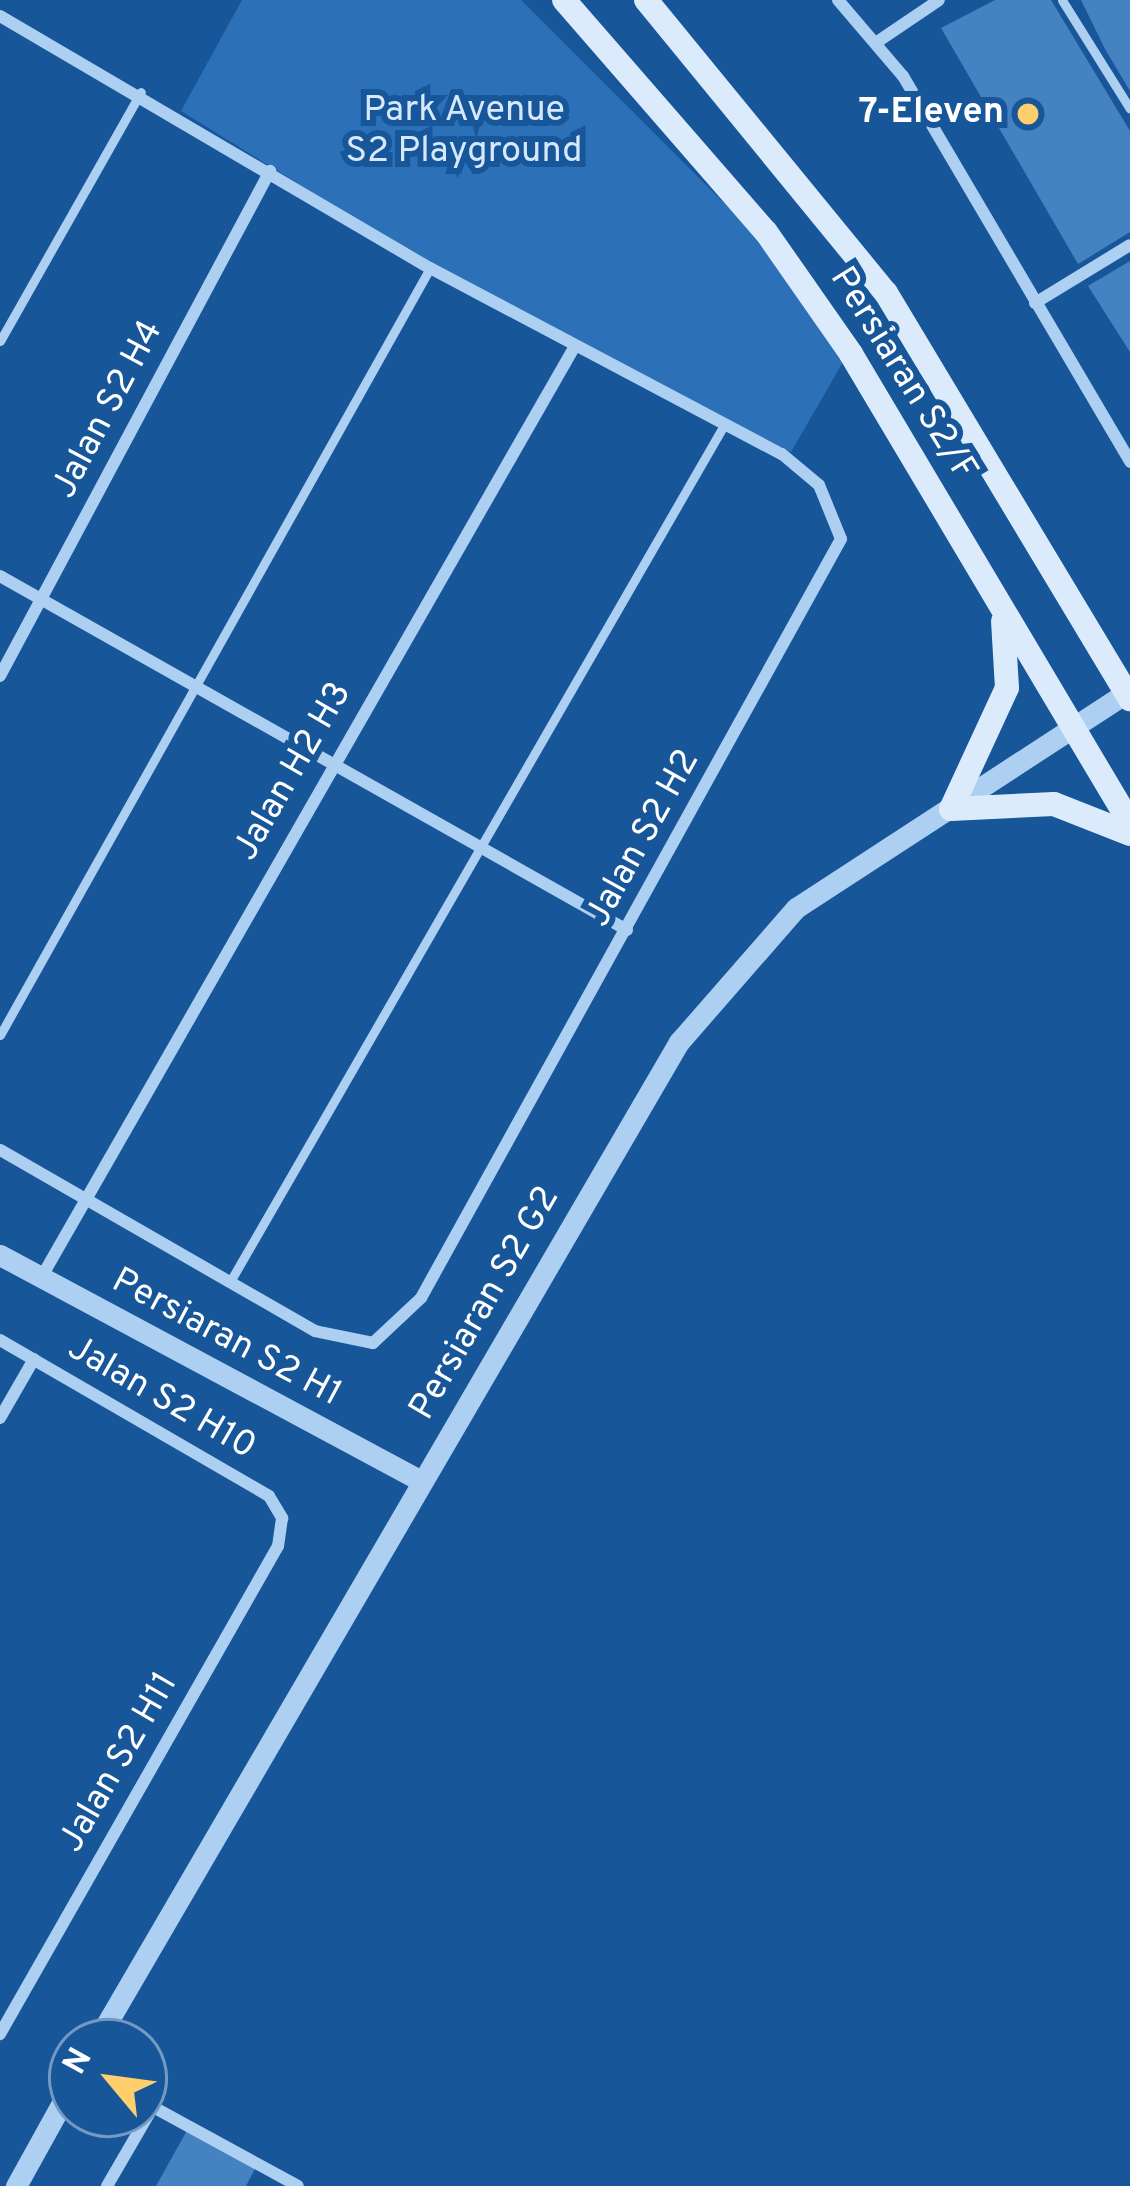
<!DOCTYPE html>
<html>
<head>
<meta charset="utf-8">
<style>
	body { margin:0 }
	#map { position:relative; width:1130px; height:2186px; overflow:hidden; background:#18569a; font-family:Overpass,sans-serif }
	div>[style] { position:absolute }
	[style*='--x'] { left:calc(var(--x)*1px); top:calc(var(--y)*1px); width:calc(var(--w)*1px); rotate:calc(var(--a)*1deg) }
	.green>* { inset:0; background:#2c71b7 }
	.building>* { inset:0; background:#4582c2 }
	.service>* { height:9px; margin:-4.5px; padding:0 4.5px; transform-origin:4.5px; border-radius:4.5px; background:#adcff1 }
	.minor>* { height:12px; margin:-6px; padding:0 6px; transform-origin:6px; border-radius:6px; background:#adcff1 }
	.tertiary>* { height:21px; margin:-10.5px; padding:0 10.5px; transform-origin:10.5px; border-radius:10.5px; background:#adcff1 }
	.secondary>* { height:24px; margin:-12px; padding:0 12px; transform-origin:12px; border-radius:12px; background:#dcebfc }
	.dots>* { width:33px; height:33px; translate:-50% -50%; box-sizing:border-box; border:6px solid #18569a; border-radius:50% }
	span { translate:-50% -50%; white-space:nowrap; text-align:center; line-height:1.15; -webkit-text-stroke:12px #18569a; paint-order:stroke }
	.park-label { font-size:36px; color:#d5e8fc }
	.poi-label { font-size:36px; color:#fff; font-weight:700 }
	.right { translate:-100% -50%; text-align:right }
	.street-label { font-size:36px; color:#fff }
	.north { position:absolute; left:48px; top:2018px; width:120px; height:120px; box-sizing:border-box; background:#18569a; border:3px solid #749ac2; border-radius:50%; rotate:299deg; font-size:33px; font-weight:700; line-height:48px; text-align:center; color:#fff }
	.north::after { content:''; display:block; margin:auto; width:42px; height:54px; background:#ffcf6e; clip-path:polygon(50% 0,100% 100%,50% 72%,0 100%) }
</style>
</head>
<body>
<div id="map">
	<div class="green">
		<i style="clip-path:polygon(242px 0,521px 0,761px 240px,843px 362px,791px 452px,421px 260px,181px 111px)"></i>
	</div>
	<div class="building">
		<i style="clip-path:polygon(995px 0,1051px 0,1130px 131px,1130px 232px,1078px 264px,941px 28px)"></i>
		<i style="clip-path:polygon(1081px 0,1130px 0,1130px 91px,1105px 49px)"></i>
		<i style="clip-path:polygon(1130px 261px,1130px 352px,1088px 286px)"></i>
		<i style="clip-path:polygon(190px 2125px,258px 2163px,246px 2186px,156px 2186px)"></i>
	</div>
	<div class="service">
		<i style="--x:1062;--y:0;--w:128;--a:58"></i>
		<i style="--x:0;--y:341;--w:286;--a:-60.5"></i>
		<i style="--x:0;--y:1035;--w:879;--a:-60.72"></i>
		<i style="--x:231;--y:1280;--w:987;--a:-60.03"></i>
	</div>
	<div class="minor">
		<i style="--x:838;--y:0;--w:100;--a:49.5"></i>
		<i style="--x:903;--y:76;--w:448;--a:59.5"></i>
		<i style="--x:0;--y:16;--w:498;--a:30.4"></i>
		<i style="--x:430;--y:268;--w:398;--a:27.9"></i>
		<i style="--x:782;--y:454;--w:48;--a:40"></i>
		<i style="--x:819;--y:485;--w:58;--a:67.8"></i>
		<i style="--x:841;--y:539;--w:867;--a:118.96"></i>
		<i style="--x:421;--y:1298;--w:66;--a:136.8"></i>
		<i style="--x:373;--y:1343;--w:59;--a:-168.3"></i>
		<i style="--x:315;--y:1331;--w:363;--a:-150.1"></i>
		<i style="--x:880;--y:40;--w:71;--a:-34.1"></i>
		<i style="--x:1035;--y:303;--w:111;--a:-31.4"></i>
		<i style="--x:0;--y:576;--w:720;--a:29.45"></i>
		<i style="--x:0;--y:676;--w:573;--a:-61.87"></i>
		<i style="--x:41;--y:1278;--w:1074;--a:-60.19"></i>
		<i style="--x:0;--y:1340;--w:311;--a:30.1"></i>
		<i style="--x:269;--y:1496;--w:26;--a:59"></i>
		<i style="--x:282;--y:1518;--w:28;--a:98"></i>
		<i style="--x:278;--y:1546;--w:562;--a:119.67"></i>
		<i style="--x:0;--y:1418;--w:68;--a:-60"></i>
		<i style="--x:144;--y:2102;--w:175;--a:28.6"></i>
		<i style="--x:107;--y:2186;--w:91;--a:-59.8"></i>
	</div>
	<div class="tertiary">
		<i style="--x:0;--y:1255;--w:478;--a:28.2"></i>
		<i style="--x:96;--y:2042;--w:1158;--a:-59.76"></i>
		<i style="--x:679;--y:1042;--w:178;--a:-48.9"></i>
		<i style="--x:796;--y:908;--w:394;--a:-33.1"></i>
		<i style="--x:16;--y:2186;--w:115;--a:-61"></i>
	</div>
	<div class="secondary">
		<i style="--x:564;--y:0;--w:308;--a:49"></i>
		<i style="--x:766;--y:232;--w:149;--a:55.1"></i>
		<i style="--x:851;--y:354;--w:546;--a:59.25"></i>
		<i style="--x:646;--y:0;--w:379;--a:50.7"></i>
		<i style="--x:886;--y:293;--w:474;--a:59"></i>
		<i style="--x:951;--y:809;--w:133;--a:-65.2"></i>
		<i style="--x:1007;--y:688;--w:67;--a:-93.4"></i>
		<i style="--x:951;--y:809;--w:103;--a:-2.8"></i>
		<i style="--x:1054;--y:804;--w:82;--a:21.5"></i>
	</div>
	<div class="dots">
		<i style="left:1028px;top:114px;background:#ffcf6e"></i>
	</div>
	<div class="park-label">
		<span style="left:464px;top:132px">Park Avenue<br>S2 Playground</span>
	</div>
	<div class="poi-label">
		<span class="right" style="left:1004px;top:114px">7-Eleven</span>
	</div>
	<div class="street-label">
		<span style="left:902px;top:375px;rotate:58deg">Persiaran S2/F</span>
		<span style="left:109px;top:410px;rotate:-62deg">Jalan S2 H4</span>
		<span style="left:294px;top:772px;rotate:-60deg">Jalan H2 H3</span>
		<span style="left:644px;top:839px;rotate:-61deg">Jalan S2 H2</span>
		<span style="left:486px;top:1304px;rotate:-60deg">Persiaran S2 G2</span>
		<span style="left:226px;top:1339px;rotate:28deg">Persiaran S2 H1</span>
		<span style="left:161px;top:1399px;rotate:30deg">Jalan S2 H10</span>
		<span style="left:120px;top:1763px;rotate:-60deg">Jalan S2 H11</span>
	</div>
	<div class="north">N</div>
</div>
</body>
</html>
